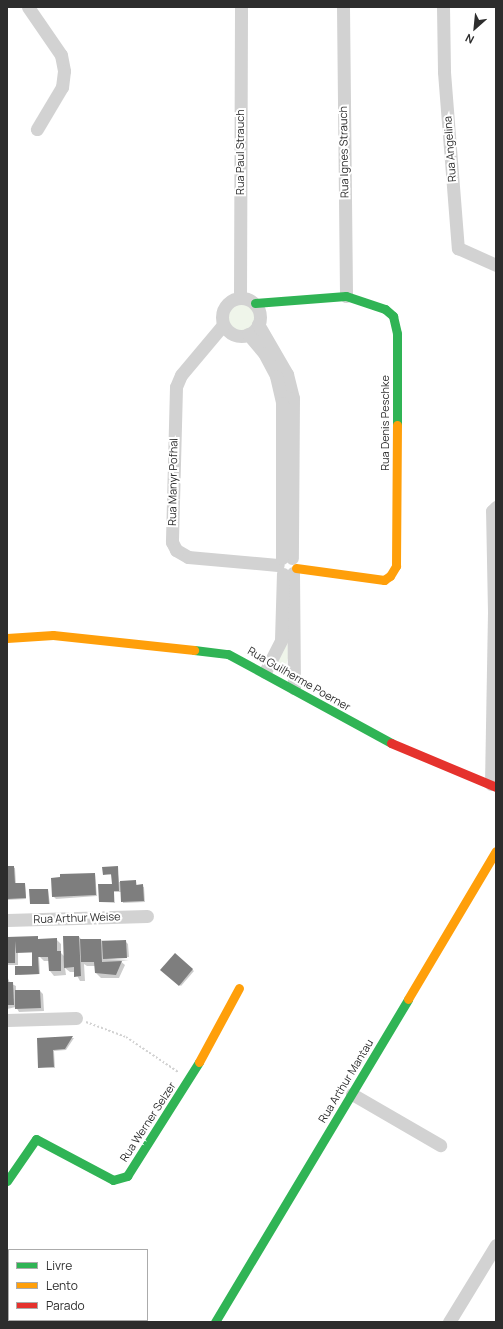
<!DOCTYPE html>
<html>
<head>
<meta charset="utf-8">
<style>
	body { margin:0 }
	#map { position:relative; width:503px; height:1329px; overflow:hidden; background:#fff; font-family:Manrope,sans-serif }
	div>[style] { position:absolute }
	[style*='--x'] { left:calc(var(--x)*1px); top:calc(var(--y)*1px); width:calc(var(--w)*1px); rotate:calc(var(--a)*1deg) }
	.green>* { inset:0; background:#eff5ea }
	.round { border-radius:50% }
	.shadow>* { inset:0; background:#0003 }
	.building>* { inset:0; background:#7e7e7e }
	.path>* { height:2px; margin-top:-1px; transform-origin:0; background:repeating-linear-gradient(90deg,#d2d2d2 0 2px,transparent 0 4px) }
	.street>* { height:13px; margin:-6.5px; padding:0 6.5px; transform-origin:6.5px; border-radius:6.5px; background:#d2d2d2 }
	.street>.ring { margin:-6.5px; padding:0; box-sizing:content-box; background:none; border:13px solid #d2d2d2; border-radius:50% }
	.fast>* { height:9px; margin:-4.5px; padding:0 4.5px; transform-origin:4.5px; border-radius:4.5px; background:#30b455 }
	.slow>* { height:9px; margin:-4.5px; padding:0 4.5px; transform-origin:4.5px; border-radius:4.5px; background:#ff9f0a }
	.jam>* { height:9px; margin:-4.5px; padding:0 4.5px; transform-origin:4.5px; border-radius:4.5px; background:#e5322d }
	span { translate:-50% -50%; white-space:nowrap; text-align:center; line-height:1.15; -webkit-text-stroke:4px #fff; paint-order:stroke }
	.street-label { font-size:11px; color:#2d2d2d }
	.frame { position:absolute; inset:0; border:8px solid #2d2d2d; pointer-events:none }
	.legend { position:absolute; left:8px; top:1249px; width:140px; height:72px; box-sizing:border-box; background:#fff; border:1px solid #ababab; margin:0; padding:5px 7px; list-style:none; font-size:12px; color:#2d2d2d }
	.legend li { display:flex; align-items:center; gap:8px; height:20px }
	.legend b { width:20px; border:1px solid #ababab }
	.north { position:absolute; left:455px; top:8px; width:40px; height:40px; -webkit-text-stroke:3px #fff; paint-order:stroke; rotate:207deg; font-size:11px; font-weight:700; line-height:16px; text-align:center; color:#2d2d2d }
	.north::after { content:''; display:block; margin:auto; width:14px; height:18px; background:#2d2d2d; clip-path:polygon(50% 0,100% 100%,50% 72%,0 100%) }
</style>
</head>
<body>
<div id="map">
	<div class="green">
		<i class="round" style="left:224px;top:300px;width:32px;height:32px"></i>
		<i style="clip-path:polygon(286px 583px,288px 658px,285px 669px,281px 671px,275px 668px,275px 664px,283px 652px,286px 641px)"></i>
	</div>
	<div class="shadow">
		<i style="clip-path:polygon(7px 867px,15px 868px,16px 884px,25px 885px,26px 899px,7px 900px)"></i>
		<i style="clip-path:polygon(117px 867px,119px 882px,136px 881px,137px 885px,144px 887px,145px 902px,123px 903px,121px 892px,114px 892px,115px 903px,100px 902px,113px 884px,112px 875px,104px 874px)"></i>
		<i style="clip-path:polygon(95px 874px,97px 896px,56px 899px,53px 896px)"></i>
		<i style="clip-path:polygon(48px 890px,50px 904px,31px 904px)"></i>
		<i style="clip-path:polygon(37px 937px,38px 940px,56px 939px,61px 944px,61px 953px,64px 956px,79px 937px,82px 940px,125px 941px,128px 944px,129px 957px,106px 959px,129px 960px,120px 961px,125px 965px,119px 978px,101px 978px,96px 973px,96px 966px,87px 966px,84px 964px,85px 981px,80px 981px,75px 972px,70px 972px,65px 968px,66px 975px,54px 976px,50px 971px,49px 961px,44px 961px,39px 956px,40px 974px,18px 975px,33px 967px,33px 953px,18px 953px,18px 965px,7px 965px,7px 938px)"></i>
		<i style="clip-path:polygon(175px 955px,194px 971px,181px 986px,162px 970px)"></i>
		<i style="clip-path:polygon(7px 976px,10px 983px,16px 986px,16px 991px,40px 991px,43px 994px,44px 1011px,19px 1012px,16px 1007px,7px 1009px)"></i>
		<i style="clip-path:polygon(74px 1038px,66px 1050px,54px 1051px,55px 1068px,39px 1067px,38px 1039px)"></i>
	</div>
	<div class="building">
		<i style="clip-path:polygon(7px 866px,14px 866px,15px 883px,25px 883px,26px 898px,7px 899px)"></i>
		<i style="clip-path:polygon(118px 866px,119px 891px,114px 891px,114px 902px,99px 902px,98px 884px,112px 884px,111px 874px,103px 875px,102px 867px)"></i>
		<i style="clip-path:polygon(95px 873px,96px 895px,52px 897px,51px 878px,60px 877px,60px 874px)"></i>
		<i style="clip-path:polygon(136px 880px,136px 885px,143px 884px,144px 901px,121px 902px,120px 881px)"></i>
		<i style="clip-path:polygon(29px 889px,48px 889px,49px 904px,30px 904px)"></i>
		<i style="clip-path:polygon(38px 936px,38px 939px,57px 938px,57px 951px,61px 951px,61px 971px,49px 971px,48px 957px,38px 957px,39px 974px,15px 975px,15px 966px,32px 966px,32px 952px,16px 953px,15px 941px,15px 963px,7px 963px,7px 937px)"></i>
		<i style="clip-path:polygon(63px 936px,79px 936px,81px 976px,74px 977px,74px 967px,64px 968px)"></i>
		<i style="clip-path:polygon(80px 939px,101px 939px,102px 962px,122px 961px,116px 975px,95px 973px,94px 962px,81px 962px)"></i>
		<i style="clip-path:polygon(126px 940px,127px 958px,103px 959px,102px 941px)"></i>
		<i style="clip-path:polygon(175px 953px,193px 969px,179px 986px,160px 970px)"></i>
		<i style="clip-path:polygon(7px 982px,13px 982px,14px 1005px,7px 1005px)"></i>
		<i style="clip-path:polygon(15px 990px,40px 990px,41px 1008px,15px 1009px)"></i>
		<i style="clip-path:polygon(73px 1036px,65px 1049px,53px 1050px,54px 1067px,38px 1068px,37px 1038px)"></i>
	</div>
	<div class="path">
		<i style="--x:86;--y:1022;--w:43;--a:20.6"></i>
		<i style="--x:126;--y:1037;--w:63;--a:33.9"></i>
	</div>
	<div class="street">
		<i style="--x:28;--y:7;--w:58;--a:55.5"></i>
		<i style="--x:61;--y:55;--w:16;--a:79"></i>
		<i style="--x:64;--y:71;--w:16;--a:97"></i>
		<i style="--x:62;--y:87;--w:49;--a:120.8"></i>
		<i style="--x:343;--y:7;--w:289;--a:89.4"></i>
		<i style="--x:443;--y:7;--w:65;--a:89.1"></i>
		<i style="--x:444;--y:72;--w:177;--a:85.5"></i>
		<i style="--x:458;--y:248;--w:42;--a:24.1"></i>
		<i style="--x:240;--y:297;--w:290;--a:-89.8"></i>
		<i class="ring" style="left:222px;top:298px;width:25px;height:25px"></i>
		<i style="--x:258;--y:324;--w:58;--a:59.9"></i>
		<i style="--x:287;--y:374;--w:25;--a:76"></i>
		<i style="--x:293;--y:398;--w:160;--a:90.4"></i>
		<i style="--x:223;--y:325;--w:65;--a:130"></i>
		<i style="--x:181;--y:375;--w:13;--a:113"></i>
		<i style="--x:176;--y:387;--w:155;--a:91.5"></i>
		<i style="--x:172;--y:542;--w:9;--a:63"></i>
		<i style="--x:176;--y:550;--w:14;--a:30"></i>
		<i style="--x:188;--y:557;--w:90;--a:5.1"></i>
		<i style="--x:248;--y:334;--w:25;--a:50"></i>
		<i style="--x:264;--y:353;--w:26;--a:62"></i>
		<i style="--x:276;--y:376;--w:28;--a:77"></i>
		<i style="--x:282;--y:403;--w:155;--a:90"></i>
		<i style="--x:293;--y:573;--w:115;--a:89.5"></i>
		<i style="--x:265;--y:672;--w:36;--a:-63"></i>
		<i style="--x:281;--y:640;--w:66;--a:-88.3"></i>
		<i style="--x:491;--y:784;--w:172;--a:-89"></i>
		<i style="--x:494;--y:612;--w:101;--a:-91.1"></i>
		<i style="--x:492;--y:511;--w:6;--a:-45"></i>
		<i style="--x:7;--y:920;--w:140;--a:-1.6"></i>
		<i style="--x:7;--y:1020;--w:69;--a:-1.7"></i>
		<i style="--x:352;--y:1094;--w:102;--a:30.1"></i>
		<i style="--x:449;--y:1322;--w:90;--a:-58.6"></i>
	</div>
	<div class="fast">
		<i style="--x:255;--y:303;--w:91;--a:-4.4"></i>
		<i style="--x:346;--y:296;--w:41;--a:18.4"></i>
		<i style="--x:385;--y:309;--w:11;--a:41"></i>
		<i style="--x:393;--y:316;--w:18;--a:77"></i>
		<i style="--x:397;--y:334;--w:91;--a:90"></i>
		<i style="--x:194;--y:650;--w:34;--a:7"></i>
		<i style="--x:228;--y:654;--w:186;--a:28.6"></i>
		<i style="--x:7;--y:1181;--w:51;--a:-55.4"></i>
		<i style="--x:36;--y:1139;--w:87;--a:28"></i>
		<i style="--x:113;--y:1180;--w:15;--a:-16"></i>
		<i style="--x:127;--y:1176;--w:135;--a:-57.7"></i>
		<i style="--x:215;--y:1322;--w:376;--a:-59.1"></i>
	</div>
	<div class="slow">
		<i style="--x:296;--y:568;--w:89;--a:7.8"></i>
		<i style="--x:384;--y:580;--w:7;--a:-34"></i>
		<i style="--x:390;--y:576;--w:12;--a:-59"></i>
		<i style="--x:396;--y:566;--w:141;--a:-89.6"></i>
		<i style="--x:7;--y:638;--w:46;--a:-3.7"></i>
		<i style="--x:53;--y:635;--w:142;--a:6.1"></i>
		<i style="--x:408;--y:999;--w:172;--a:-59.3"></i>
		<i style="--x:199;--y:1062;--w:84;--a:-61.6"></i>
	</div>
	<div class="jam">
		<i style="--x:391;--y:743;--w:114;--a:22.7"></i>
	</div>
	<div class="street-label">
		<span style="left:450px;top:149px;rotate:-94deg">Rua Angelina</span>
		<span style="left:240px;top:152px;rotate:-90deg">Rua Paul Strauch</span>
		<span style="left:344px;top:152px;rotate:-91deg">Rua Ignes Strauch</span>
		<span style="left:385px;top:423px;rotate:-90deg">Rua Denis Peschke</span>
		<span style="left:173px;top:482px;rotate:-89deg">Rua Manyr Pofhal</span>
		<span style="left:299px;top:679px;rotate:30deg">Rua Guilherme Poerner</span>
		<span style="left:77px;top:918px;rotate:-2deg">Rua Arthur Weise</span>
		<span style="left:346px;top:1081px;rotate:-59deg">Rua Arthur Mantau</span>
		<span style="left:148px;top:1122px;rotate:-57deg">Rua Werner Selzer</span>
	</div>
	<div class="frame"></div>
	<ul class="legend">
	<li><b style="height:5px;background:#30b455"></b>Livre</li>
	<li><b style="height:5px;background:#ff9f0a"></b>Lento</li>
	<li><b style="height:5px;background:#e5322d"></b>Parado</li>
	</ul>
	<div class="north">N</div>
</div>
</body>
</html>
